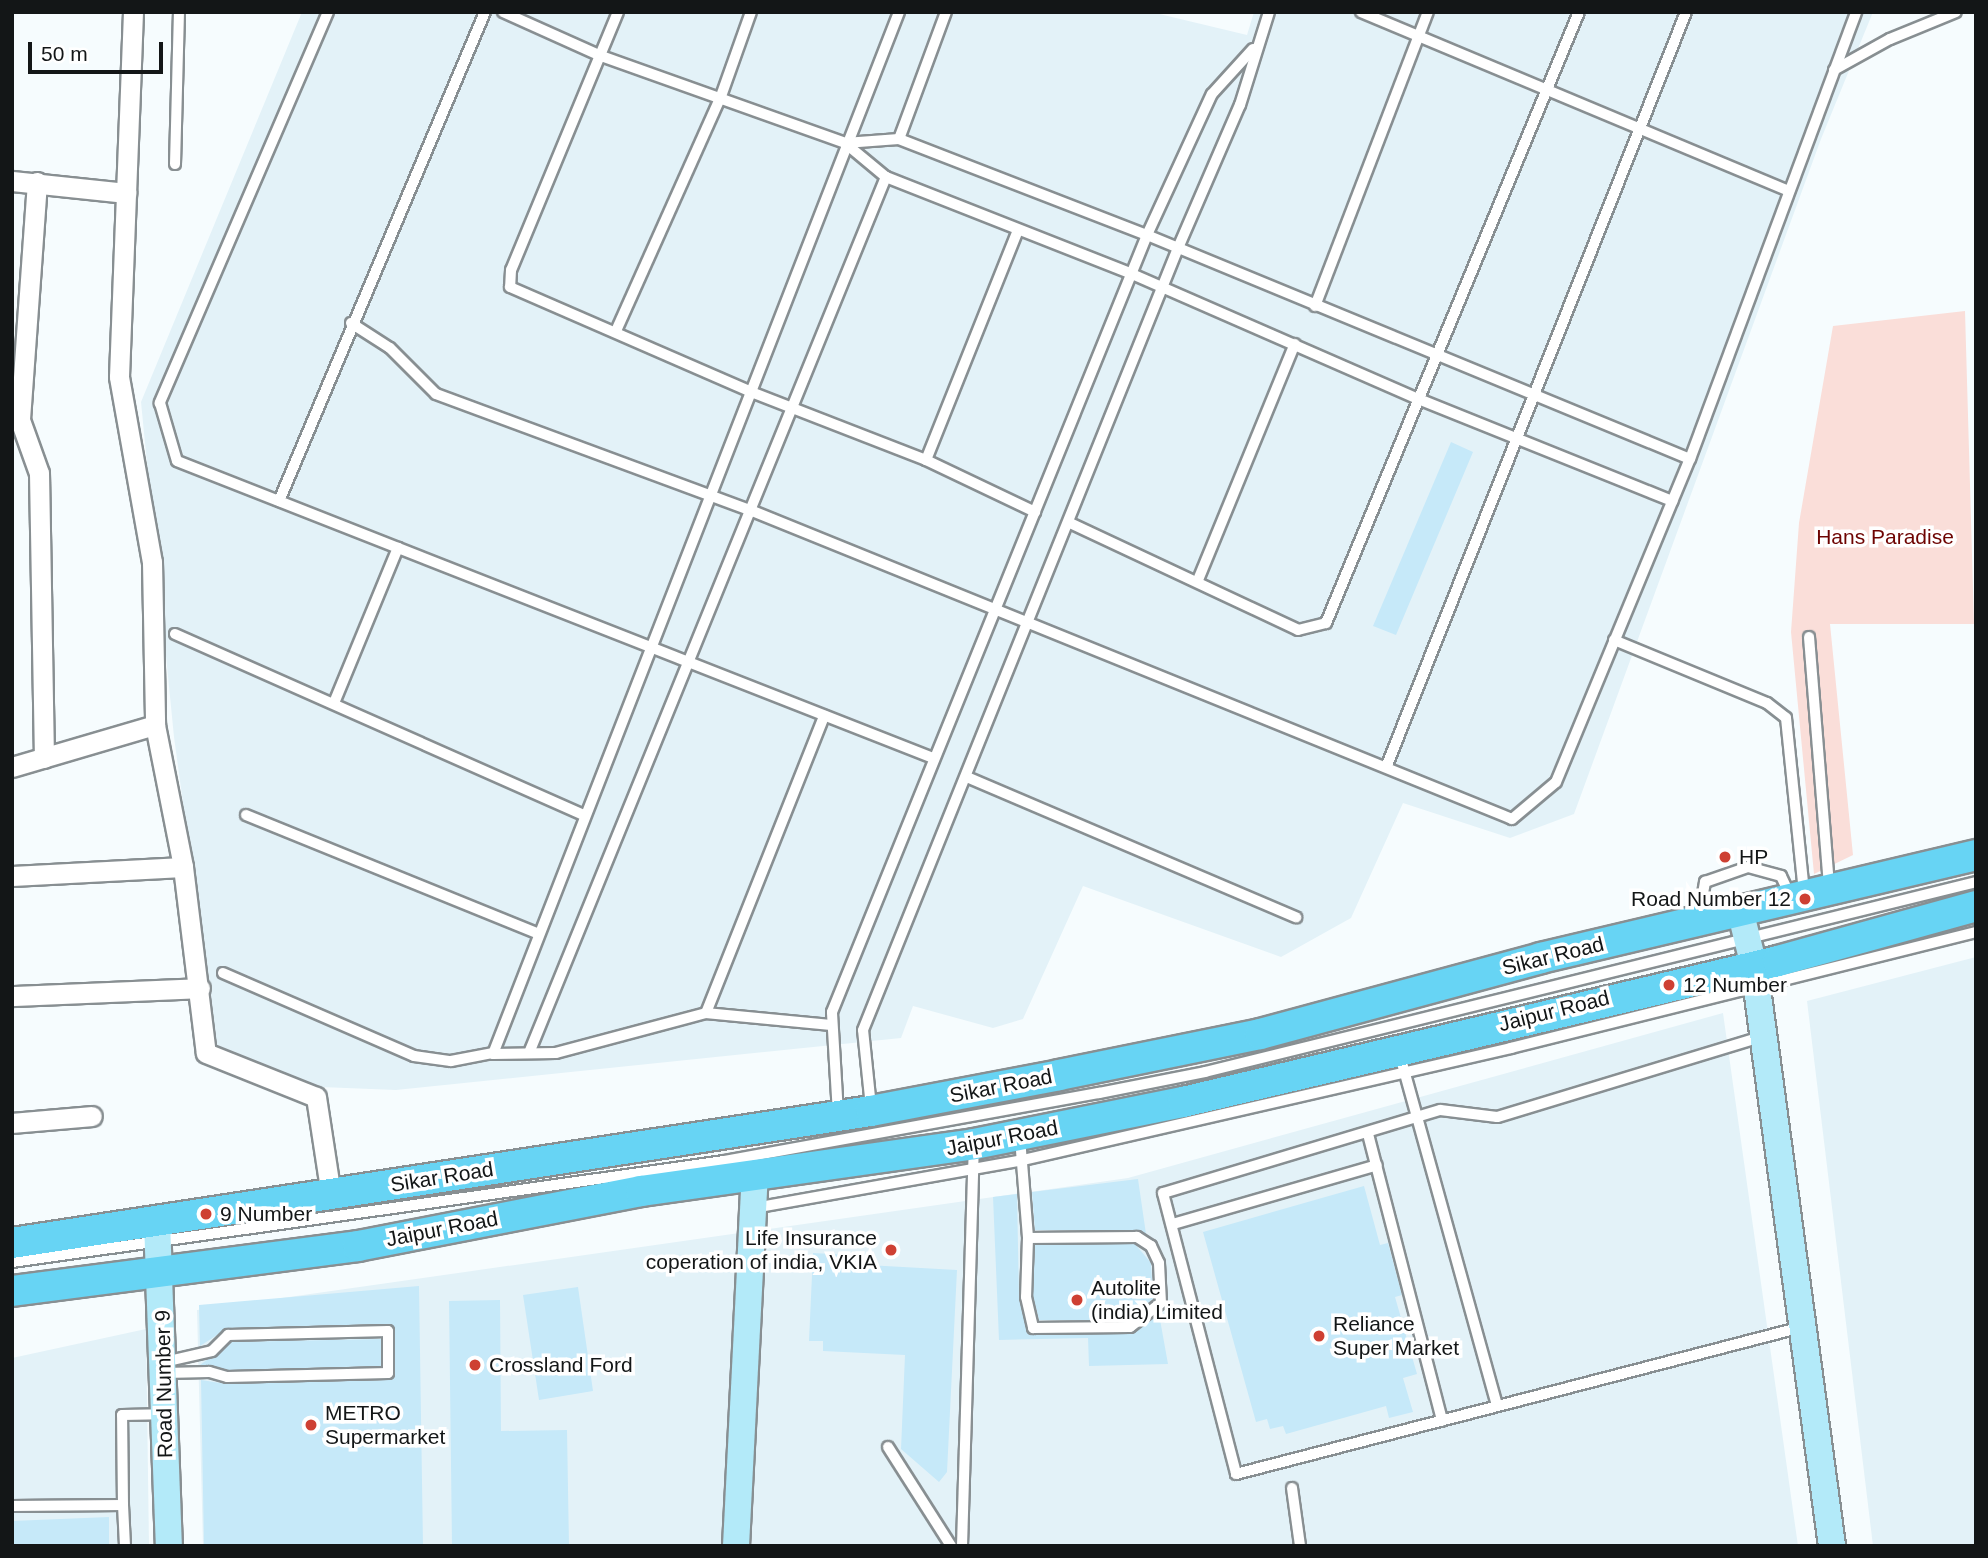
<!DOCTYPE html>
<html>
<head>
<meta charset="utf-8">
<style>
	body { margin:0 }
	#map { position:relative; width:1988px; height:1558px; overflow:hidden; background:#f6fcfe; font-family:Arial,sans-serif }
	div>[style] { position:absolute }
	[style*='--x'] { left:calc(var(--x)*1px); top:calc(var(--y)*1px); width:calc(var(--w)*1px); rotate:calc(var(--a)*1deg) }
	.built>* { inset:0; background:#e3f2f8 }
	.green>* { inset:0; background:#faded9 }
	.building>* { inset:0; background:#c6e9f9 }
	.roads { filter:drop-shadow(2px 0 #888f92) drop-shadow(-2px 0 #888f92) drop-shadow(0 2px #888f92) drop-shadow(0 -2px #888f92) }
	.lane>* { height:10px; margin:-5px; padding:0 5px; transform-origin:5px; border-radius:5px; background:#fff }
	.street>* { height:19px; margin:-9.5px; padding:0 9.5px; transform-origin:9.5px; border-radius:9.5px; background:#fff }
	.secondary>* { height:26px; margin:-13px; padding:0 13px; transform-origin:13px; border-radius:13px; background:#b3eaf9 }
	.primary>* { height:30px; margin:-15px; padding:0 15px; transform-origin:15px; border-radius:15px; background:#67d4f4 }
	.dots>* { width:19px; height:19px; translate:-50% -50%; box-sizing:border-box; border:4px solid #fff; border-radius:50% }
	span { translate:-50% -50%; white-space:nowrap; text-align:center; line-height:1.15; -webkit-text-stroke:7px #fff; paint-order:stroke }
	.park-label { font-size:21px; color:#6e0402 }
	.poi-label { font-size:21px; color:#131617 }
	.left { translate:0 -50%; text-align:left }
	.right { translate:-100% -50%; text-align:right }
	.street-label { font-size:21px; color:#131617 }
	.frame { position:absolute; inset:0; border:14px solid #131617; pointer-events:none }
	.scale { position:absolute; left:28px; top:42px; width:135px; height:32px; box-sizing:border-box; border:4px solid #131617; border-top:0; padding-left:9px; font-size:21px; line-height:24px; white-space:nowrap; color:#131617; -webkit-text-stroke:5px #fff; paint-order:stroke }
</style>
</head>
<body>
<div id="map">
	<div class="built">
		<i style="clip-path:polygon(302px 12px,1151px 12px,1247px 35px,1254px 12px,1873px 12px,1821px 139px,1574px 814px,1510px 838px,1403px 803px,1351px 918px,1281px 957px,1083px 886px,1023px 1019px,993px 1028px,913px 1006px,901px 1038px,396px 1090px,321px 1087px,216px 1045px,174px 737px,141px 402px)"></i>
		<i style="clip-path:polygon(1976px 957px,1976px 1546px,1873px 1546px,1807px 1001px)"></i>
		<i style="clip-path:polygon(1723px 1013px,1798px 1546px,203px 1546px,197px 1310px,1128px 1178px)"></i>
		<i style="clip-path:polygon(146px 1329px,149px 1546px,12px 1546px,12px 1358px)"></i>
	</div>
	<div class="green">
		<i style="clip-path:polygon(1965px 311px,1974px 624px,1830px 624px,1853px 855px,1814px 874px,1791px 632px,1799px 523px,1833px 326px)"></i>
	</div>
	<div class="building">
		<i style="clip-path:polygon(1451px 442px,1473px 452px,1396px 635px,1373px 626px)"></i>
		<i style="clip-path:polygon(1138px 1179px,1146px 1234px,1137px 1230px,1035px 1230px,1032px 1192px)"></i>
		<i style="clip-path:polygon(1364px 1186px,1380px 1245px,1388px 1243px,1402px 1295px,1395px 1297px,1417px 1374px,1403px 1378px,1413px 1412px,1389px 1418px,1386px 1406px,1286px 1434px,1283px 1426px,1270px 1429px,1267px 1419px,1256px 1422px,1203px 1232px)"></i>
		<i style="clip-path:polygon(1017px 1194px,1019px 1297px,1028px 1333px,1130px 1334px,1159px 1314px,1168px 1364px,1089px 1366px,1088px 1338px,999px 1340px,993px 1197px)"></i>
		<i style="clip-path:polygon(1135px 1244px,1151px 1263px,1153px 1299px,1127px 1320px,1039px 1320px,1033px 1296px,1035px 1245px)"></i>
		<i style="clip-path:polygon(813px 1253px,850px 1255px,849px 1264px,957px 1270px,947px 1472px,939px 1482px,901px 1449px,905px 1355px,823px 1351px,823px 1341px,809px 1341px)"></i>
		<i style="clip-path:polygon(419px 1286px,423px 1546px,204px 1546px,201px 1380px,227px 1384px,389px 1380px,395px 1374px,395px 1331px,388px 1324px,228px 1328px,200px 1346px,199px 1305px)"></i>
		<i style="clip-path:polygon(578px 1287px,593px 1391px,539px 1400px,523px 1295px)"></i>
		<i style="clip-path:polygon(500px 1300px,501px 1431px,567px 1430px,569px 1546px,452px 1546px,449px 1301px)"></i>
		<i style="clip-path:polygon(381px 1339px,381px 1366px,228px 1370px,200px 1365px,231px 1342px)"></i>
		<i style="clip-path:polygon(109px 1517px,109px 1546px,12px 1546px,12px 1521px)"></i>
	</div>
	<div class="roads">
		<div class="lane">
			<i style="--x:328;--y:12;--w:426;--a:113.3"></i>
			<i style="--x:160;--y:403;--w:60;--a:73.7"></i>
			<i style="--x:177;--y:461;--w:812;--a:21.45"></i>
			<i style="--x:503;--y:12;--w:107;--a:24.2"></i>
			<i style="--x:601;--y:56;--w:259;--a:19.6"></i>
			<i style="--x:845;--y:143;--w:53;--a:39.7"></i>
			<i style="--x:886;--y:177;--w:264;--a:21.5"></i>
			<i style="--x:1132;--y:274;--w:315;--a:23.6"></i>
			<i style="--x:1421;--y:400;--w:271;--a:21.9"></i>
			<i style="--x:618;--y:12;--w:279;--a:112.5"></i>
			<i style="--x:511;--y:270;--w:17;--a:93"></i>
			<i style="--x:510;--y:287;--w:263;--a:23.5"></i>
			<i style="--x:751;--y:392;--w:188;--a:21.2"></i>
			<i style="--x:926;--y:460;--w:121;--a:25.5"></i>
			<i style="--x:1361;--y:12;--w:464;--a:22.7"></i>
			<i style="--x:1834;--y:70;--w:64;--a:-29"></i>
			<i style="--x:1890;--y:39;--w:71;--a:-22.2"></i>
			<i style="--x:899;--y:139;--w:135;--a:-69.7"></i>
			<i style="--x:845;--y:143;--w:54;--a:-4.2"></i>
			<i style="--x:899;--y:139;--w:266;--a:21.2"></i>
			<i style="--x:1147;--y:235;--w:587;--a:22.42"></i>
			<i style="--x:175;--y:164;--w:152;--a:-88.5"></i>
			<i style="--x:1315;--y:306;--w:315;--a:-69"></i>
			<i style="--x:351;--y:323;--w:46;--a:32.7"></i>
			<i style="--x:390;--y:348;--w:65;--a:45"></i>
			<i style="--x:436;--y:394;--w:335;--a:20.3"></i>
			<i style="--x:750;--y:510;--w:822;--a:22.07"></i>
			<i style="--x:1512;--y:819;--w:57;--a:-40.1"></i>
			<i style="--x:1556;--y:782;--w:350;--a:-67.5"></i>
			<i style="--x:1690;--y:459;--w:477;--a:-69.6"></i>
			<i style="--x:616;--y:331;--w:254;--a:-65.9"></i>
			<i style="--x:720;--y:99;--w:92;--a:-70.4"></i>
			<i style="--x:926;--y:460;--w:245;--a:-68.2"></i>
			<i style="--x:279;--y:501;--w:531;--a:-67.16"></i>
			<i style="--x:1070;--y:523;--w:252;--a:25.1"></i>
			<i style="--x:1298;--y:630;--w:29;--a:-14"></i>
			<i style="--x:1326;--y:623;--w:661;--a:-67.51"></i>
			<i style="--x:1198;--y:580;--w:255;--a:-67.7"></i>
			<i style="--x:175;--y:634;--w:446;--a:23.9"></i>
			<i style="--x:1809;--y:637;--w:250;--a:85.4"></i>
			<i style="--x:1614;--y:640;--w:165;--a:22.4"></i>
			<i style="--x:1767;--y:703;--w:24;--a:38"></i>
			<i style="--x:1786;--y:718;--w:174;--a:84.1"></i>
			<i style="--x:334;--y:703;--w:168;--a:-67.6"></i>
			<i style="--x:1387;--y:765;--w:810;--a:-68.34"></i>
			<i style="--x:967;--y:777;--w:358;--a:23.1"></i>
			<i style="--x:246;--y:815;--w:313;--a:22.1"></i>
			<i style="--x:1699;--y:916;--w:35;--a:-80"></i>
			<i style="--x:1705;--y:882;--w:46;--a:-19.2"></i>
			<i style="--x:1748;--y:867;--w:34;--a:15"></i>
			<i style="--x:1781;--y:876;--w:23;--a:65"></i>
			<i style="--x:223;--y:973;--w:208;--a:23.5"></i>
			<i style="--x:414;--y:1056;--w:37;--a:8"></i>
			<i style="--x:451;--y:1061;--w:43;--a:-10.8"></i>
			<i style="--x:706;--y:1013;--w:320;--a:-68.3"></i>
			<i style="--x:831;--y:1025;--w:126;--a:-174.5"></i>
			<i style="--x:706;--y:1013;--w:155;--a:165.1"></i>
			<i style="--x:556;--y:1053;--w:63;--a:179.1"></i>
			<i style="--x:493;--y:1054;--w:1118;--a:-68.71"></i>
			<i style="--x:1764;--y:1036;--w:279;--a:163.1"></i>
			<i style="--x:1497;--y:1117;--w:57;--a:-173"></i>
			<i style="--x:1440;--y:1110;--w:289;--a:163.3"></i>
			<i style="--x:1163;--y:1193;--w:290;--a:75.4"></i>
			<i style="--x:1236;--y:1474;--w:585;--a:-14.56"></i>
			<i style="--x:1399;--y:1052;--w:367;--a:74.5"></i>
			<i style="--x:529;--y:1053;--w:946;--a:-67.83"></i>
			<i style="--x:871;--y:1107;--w:77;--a:-95.9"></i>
			<i style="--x:863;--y:1030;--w:843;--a:-68.06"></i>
			<i style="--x:1178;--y:248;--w:156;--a:-66.6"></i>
			<i style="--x:1240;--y:105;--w:97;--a:-72.7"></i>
			<i style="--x:838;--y:1114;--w:102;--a:-93.4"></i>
			<i style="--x:832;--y:1012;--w:838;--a:-67.93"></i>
			<i style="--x:1147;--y:235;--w:155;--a:-65.3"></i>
			<i style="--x:1212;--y:94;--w:61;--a:-47.7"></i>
			<i style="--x:1368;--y:1134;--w:296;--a:75.5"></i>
			<i style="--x:1020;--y:1138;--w:100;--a:85.4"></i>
			<i style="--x:1028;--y:1238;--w:59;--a:91.9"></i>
			<i style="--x:1026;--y:1297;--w:32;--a:77"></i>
			<i style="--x:1033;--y:1328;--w:97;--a:-0.6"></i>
			<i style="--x:1130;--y:1327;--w:39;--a:-38"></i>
			<i style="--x:1161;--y:1303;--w:40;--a:-92.9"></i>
			<i style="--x:1159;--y:1263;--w:19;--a:-115"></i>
			<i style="--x:1151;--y:1246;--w:17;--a:-147"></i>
			<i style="--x:1137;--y:1237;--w:109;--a:179.5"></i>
			<i style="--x:754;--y:1208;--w:273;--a:-10.1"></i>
			<i style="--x:1023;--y:1160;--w:501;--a:-12.93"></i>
			<i style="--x:1511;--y:1048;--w:479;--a:-14"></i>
			<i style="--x:1173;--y:1224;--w:212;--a:-16.1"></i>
			<i style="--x:12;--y:1262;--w:719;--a:-8.07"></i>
			<i style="--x:724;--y:1161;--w:381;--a:-10.3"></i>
			<i style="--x:1099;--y:1093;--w:108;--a:-11.2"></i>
			<i style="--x:1205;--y:1072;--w:794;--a:-13.84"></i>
			<i style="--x:164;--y:1362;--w:49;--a:-12.9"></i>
			<i style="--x:212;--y:1351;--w:23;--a:-45"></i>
			<i style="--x:228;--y:1335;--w:160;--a:-1.4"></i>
			<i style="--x:388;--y:1331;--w:42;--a:90"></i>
			<i style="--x:388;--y:1373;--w:161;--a:178.6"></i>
			<i style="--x:227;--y:1377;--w:19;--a:-164"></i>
			<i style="--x:209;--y:1372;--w:44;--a:178.7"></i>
			<i style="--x:888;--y:1447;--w:117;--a:57.5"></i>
			<i style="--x:1292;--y:1488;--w:59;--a:82.1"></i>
			<i style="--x:123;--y:1505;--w:41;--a:87.2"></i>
			<i style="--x:12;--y:1506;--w:111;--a:-0.5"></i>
			<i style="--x:123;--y:1505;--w:90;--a:-90.6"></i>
			<i style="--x:122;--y:1415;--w:39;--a:-1"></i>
			<i style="--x:962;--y:1546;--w:399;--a:-88.3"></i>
		</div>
		<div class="street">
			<i style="--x:133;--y:12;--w:365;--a:92.2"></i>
			<i style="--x:119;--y:377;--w:188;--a:79.9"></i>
			<i style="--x:152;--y:562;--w:163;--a:88.9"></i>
			<i style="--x:155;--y:725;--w:145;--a:78.8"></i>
			<i style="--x:183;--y:867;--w:187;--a:83"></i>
			<i style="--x:206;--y:1053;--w:118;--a:21.8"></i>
			<i style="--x:316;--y:1097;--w:99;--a:81.3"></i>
			<i style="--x:12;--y:181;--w:115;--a:6"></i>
			<i style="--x:37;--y:182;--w:239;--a:94.1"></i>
			<i style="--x:20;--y:420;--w:56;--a:70.3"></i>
			<i style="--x:39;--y:473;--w:285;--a:89"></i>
			<i style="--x:12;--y:767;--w:149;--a:-16.4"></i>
			<i style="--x:12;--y:876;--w:171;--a:-3"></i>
			<i style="--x:12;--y:996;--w:188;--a:-2.4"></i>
			<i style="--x:12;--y:1123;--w:80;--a:-5"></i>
		</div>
		<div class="secondary">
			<i style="--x:1740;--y:910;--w:58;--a:76"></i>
			<i style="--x:1754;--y:966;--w:585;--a:82.34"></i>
			<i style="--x:157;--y:1222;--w:324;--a:87.9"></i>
			<i style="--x:736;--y:1546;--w:370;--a:-87.1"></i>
		</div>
		<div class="primary">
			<i style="--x:12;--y:1243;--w:869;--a:-8.74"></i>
			<i style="--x:871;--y:1111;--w:191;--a:-10.8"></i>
			<i style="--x:1059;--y:1075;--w:205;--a:-11.5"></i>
			<i style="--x:1260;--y:1034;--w:291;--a:-15.1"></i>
			<i style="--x:1541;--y:958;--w:447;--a:-13.3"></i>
			<i style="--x:12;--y:1291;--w:349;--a:-7.4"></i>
			<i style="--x:358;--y:1246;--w:288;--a:-11"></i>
			<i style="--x:641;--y:1191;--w:336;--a:-8"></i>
			<i style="--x:974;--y:1144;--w:213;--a:-11.4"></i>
			<i style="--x:1183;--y:1102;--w:611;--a:-13.33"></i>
			<i style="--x:1778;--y:961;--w:205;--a:-15.5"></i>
		</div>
	</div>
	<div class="dots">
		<i style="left:1725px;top:857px;background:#ce4033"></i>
		<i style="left:1805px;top:899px;background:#ce4033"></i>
		<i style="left:1669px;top:985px;background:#ce4033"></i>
		<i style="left:206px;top:1214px;background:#ce4033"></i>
		<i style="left:891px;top:1250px;background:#ce4033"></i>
		<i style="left:1077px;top:1300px;background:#ce4033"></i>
		<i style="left:1319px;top:1336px;background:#ce4033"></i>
		<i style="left:475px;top:1365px;background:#ce4033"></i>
		<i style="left:311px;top:1425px;background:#ce4033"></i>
	</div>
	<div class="park-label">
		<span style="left:1885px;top:537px">Hans Paradise</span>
	</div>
	<div class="poi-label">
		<span class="left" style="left:1739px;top:857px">HP</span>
		<span class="right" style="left:1791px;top:899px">Road Number 12</span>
		<span class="left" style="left:1683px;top:985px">12 Number</span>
		<span class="left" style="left:220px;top:1214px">9 Number</span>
		<span class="right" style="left:877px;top:1250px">Life Insurance<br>coperation of india, VKIA</span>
		<span class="left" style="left:1091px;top:1300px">Autolite<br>(india) Limited</span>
		<span class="left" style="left:1333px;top:1336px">Reliance<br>Super Market</span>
		<span class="left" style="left:489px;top:1365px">Crossland Ford</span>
		<span class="left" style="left:325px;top:1425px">METRO<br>Supermarket</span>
	</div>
	<div class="street-label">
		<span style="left:1553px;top:956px;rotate:-14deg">Sikar Road</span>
		<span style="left:1554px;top:1011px;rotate:-14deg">Jaipur Road</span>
		<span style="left:1001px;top:1086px;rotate:-11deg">Sikar Road</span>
		<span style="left:1002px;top:1138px;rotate:-11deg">Jaipur Road</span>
		<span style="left:442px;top:1177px;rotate:-9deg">Sikar Road</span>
		<span style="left:442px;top:1229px;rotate:-11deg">Jaipur Road</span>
		<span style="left:164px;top:1384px;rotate:-91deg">Road Number 9</span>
	</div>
	<div class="frame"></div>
	<div class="scale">50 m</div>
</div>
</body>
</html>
